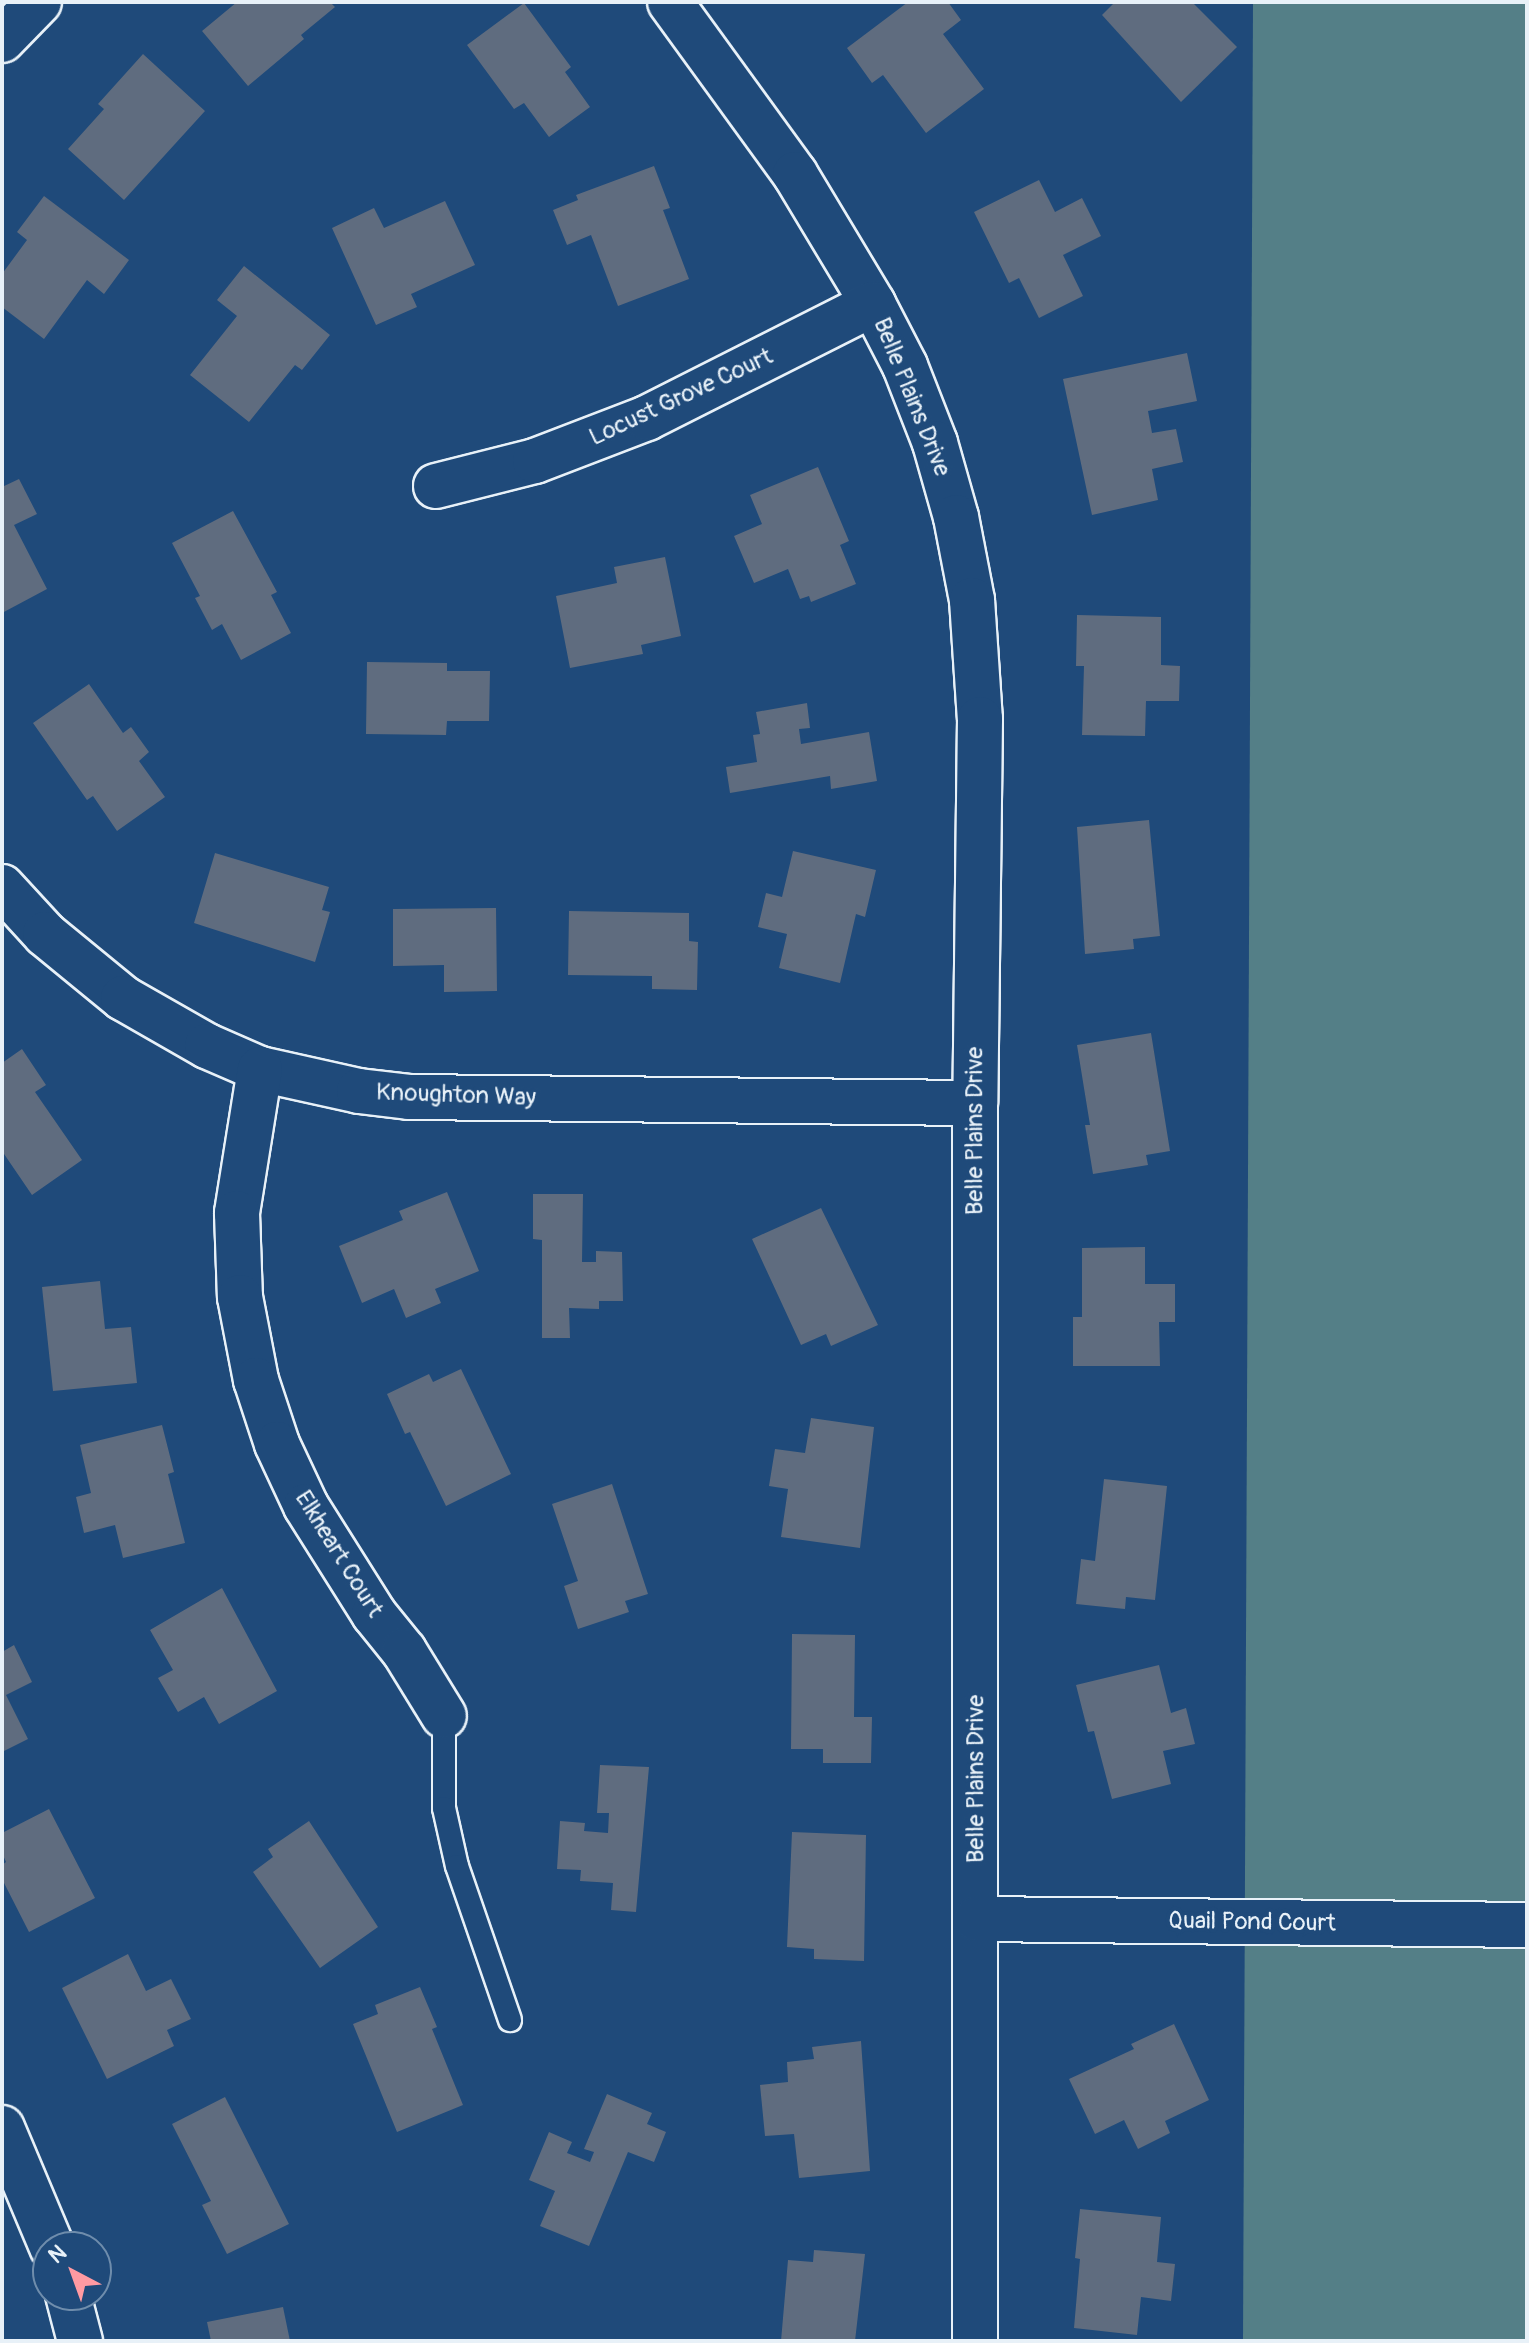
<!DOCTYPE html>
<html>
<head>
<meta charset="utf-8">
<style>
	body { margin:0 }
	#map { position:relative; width:1529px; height:2343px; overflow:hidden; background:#1f4a7a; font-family:Pangolin,sans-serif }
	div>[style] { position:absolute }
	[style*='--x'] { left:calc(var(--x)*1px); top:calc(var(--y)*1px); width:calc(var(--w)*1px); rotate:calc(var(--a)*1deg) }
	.green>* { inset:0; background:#547f87 }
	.building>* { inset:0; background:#5f6c7f }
	.roads { filter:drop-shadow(2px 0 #e8f1f8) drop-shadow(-2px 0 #e8f1f8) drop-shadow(0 2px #e8f1f8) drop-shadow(0 -2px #e8f1f8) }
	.lane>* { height:22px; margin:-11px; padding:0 11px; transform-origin:11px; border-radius:11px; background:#1f4a7a }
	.street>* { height:44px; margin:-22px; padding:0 22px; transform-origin:22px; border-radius:22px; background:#1f4a7a }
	span { translate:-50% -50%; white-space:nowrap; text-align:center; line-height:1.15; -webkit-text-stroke:8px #1f4a7a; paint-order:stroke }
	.street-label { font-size:24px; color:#e8f1f8 }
	.frame { position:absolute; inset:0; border:4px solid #e8f1f8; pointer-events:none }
	.north { position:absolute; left:32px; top:2231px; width:80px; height:80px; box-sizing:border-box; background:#1f4a7a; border:2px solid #6f8dac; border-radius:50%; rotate:319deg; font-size:22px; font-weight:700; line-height:32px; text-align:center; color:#e8f1f8 }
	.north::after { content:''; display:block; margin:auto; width:28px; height:36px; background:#ff9aa2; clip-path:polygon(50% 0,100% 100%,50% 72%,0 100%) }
</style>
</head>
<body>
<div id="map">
	<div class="green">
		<i style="clip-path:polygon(1253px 2px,1527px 2px,1527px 2341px,1243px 2341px)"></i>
	</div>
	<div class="building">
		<i style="clip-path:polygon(237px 2px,330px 2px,335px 7px,301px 35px,304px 39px,248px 86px,202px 31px)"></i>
		<i style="clip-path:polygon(908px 2px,948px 2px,961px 20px,943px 34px,984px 89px,926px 133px,883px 75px,872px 83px,847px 48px)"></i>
		<i style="clip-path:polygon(1115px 2px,1192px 2px,1237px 47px,1181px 102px,1102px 15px)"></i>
		<i style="clip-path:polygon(524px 3px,571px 67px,565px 72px,590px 107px,549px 137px,524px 103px,514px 109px,467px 45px)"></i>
		<i style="clip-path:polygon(143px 54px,205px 111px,124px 200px,68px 149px,104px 109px,98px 104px)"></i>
		<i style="clip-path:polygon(654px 166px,670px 208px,663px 210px,689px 279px,618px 306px,591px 235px,567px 245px,553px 210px,578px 200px,576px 195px)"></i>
		<i style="clip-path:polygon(1039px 180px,1055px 212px,1082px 198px,1101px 236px,1063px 255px,1083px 296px,1039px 318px,1019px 278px,1009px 283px,974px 212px)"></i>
		<i style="clip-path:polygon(44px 196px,129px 260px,104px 294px,87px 280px,44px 339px,2px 307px,2px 274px,27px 240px,17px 232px)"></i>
		<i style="clip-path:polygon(445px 201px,475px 265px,411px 294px,417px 307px,376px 325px,332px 228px,374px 208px,384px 228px)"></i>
		<i style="clip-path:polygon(244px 266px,330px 335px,302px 370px,295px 365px,249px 422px,190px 375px,237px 316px,217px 300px)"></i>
		<i style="clip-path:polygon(1187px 353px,1197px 401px,1148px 411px,1152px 433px,1176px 429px,1183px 462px,1152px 469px,1158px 500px,1092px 515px,1063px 379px)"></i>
		<i style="clip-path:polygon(818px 467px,849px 541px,840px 545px,856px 584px,811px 602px,809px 596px,800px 599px,788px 569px,754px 583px,734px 536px,762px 524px,750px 495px)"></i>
		<i style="clip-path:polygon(19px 479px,37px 514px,14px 525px,47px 589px,2px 613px,2px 487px)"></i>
		<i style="clip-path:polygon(233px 511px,277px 592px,271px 595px,291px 633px,241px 660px,222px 624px,212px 630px,195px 598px,200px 596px,172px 543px)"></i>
		<i style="clip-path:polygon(665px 557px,681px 636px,641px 645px,643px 654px,570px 668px,556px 596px,617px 583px,614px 567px)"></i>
		<i style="clip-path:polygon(1077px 615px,1161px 617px,1161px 665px,1180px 666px,1179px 701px,1146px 701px,1145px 736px,1082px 735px,1084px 666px,1076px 666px)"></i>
		<i style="clip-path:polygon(367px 662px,447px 663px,447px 671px,490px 671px,489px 721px,447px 721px,446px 735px,366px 734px)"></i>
		<i style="clip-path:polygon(89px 684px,123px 733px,131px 727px,149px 752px,139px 761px,165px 797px,117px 831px,93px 796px,87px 800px,33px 723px)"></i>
		<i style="clip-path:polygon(807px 703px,810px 728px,799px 729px,801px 744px,869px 732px,877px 781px,831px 789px,830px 776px,730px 793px,726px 767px,757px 762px,753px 735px,760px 734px,756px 712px)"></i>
		<i style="clip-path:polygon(1149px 820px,1160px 936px,1133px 939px,1134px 949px,1085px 954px,1077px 827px)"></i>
		<i style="clip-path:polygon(793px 851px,876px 870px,865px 917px,856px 914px,840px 983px,779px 968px,787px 934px,758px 927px,766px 893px,782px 897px)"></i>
		<i style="clip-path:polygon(215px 853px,329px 887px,322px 910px,330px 912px,315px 962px,194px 923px)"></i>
		<i style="clip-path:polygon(496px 908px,497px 991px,444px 992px,444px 965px,393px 966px,393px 909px)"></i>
		<i style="clip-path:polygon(569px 911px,689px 913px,689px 941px,698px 942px,697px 990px,652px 989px,652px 976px,568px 975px)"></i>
		<i style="clip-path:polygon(1151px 1033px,1170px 1151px,1146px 1155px,1148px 1165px,1093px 1174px,1085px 1125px,1090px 1125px,1077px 1045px)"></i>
		<i style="clip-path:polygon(22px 1049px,46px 1085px,35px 1092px,82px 1160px,32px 1195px,2px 1151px,2px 1063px)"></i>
		<i style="clip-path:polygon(447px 1192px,479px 1271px,435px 1289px,441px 1303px,406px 1318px,394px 1289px,362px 1303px,339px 1246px,403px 1220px,399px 1211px)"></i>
		<i style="clip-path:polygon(533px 1194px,583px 1194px,582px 1262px,596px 1262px,596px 1251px,622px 1252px,623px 1301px,599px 1301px,599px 1309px,569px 1308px,570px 1338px,542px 1338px,542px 1240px,533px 1239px)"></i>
		<i style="clip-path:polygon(821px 1208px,878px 1325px,831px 1346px,826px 1334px,801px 1345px,752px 1239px)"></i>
		<i style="clip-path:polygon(1145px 1247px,1145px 1284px,1175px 1284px,1175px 1322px,1159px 1322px,1160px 1366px,1073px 1366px,1073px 1317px,1082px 1317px,1082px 1248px)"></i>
		<i style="clip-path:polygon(100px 1281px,105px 1329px,131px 1327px,137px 1383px,53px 1391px,42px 1287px)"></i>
		<i style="clip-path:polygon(461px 1369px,511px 1474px,446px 1506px,410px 1432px,405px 1434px,387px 1394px,429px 1374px,433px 1382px)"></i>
		<i style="clip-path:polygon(811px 1418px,874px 1427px,860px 1548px,781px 1537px,788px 1489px,769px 1486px,775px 1449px,805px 1453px)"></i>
		<i style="clip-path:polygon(162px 1425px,174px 1472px,168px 1474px,185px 1543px,123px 1558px,115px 1525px,84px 1533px,76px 1497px,91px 1493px,80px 1445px)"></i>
		<i style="clip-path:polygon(1104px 1479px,1167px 1486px,1155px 1600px,1126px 1597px,1125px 1609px,1076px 1604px,1081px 1559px,1095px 1561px)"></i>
		<i style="clip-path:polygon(612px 1484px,648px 1594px,625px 1601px,629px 1612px,578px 1629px,564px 1586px,578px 1581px,552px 1504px)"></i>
		<i style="clip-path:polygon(222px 1588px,277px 1691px,219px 1724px,204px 1697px,178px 1712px,158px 1678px,173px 1670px,150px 1630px)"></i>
		<i style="clip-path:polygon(792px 1634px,855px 1635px,854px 1717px,872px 1717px,871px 1763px,823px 1763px,823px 1749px,791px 1749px)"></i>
		<i style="clip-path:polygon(14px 1645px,32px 1682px,6px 1695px,28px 1739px,2px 1752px,2px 1652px)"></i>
		<i style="clip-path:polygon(1159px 1665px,1171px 1713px,1186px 1708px,1195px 1744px,1163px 1751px,1171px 1784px,1112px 1799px,1094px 1731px,1088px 1732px,1076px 1685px)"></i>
		<i style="clip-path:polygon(600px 1765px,649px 1767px,636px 1912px,611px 1910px,613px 1883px,580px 1881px,581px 1870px,557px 1869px,560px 1821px,585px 1823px,584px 1831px,608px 1833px,609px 1813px,597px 1813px)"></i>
		<i style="clip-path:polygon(49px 1809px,95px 1898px,29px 1932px,2px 1879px,2px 1865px,6px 1862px,2px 1853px,2px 1833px)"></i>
		<i style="clip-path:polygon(309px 1821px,378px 1927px,320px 1968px,253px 1872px,273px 1857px,268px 1849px)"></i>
		<i style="clip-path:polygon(792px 1832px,866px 1835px,864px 1961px,814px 1959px,814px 1949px,787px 1947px)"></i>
		<i style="clip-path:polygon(128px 1954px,146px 1991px,171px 1979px,191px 2019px,167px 2030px,174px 2046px,107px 2079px,62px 1988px)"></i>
		<i style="clip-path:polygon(420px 1987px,437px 2027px,432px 2029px,463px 2105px,397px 2132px,353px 2024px,378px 2014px,375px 2005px)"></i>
		<i style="clip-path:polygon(1174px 2024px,1209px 2100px,1165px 2121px,1170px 2133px,1138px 2149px,1124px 2120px,1095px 2134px,1069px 2079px,1134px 2049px,1131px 2044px)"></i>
		<i style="clip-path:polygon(861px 2041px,870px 2171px,799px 2178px,794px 2134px,765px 2136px,760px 2085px,788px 2082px,787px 2062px,814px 2059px,812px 2047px)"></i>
		<i style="clip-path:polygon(607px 2094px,652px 2113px,647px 2124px,666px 2132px,654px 2162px,628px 2152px,589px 2246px,540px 2226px,555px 2191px,529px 2180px,549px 2132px,572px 2142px,567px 2153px,590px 2162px,594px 2152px,584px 2149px)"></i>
		<i style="clip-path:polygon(225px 2097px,289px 2224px,227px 2254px,202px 2205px,211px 2201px,172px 2124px)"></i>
		<i style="clip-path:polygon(1080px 2209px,1161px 2217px,1157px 2262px,1175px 2264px,1171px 2301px,1141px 2297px,1137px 2335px,1074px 2328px,1080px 2259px,1075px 2258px)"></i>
		<i style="clip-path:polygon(814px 2250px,865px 2254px,855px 2341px,781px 2341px,788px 2260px,813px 2262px)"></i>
		<i style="clip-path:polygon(283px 2307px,290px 2341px,211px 2341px,207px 2322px)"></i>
	</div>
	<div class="roads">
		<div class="lane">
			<i style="--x:444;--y:1716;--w:92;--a:90"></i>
			<i style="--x:444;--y:1808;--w:59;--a:77.4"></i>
			<i style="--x:457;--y:1866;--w:163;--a:71"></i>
		</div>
		<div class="street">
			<i style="--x:670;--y:2;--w:213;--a:54"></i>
			<i style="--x:795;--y:174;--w:152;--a:59"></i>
			<i style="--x:873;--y:304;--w:70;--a:62.7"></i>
			<i style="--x:905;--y:366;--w:83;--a:68.7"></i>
			<i style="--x:935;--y:443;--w:77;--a:74.2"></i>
			<i style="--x:956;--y:517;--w:85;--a:79.1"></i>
			<i style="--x:972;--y:600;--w:119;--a:86.2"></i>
			<i style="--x:980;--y:719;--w:384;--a:90.7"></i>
			<i style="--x:975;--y:1103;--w:1238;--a:90"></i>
			<i style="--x:2;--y:40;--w:53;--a:-45.8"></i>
			<i style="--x:436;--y:486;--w:102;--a:-14.2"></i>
			<i style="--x:535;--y:461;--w:120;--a:-21"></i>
			<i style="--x:647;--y:418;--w:253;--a:-26.8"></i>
			<i style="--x:2;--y:887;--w:64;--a:47.5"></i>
			<i style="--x:45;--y:934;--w:101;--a:39.4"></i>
			<i style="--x:123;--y:998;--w:97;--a:29.7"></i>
			<i style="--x:207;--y:1046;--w:58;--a:23.5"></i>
			<i style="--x:260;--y:1069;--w:101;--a:12.5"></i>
			<i style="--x:359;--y:1091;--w:50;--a:6.8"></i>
			<i style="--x:409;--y:1097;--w:566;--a:0.61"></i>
			<i style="--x:260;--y:1069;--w:146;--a:99.1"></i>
			<i style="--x:237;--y:1213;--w:84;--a:88"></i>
			<i style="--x:240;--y:1297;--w:85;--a:79.1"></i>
			<i style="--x:256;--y:1380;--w:67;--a:71.8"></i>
			<i style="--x:277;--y:1444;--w:68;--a:64.9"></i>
			<i style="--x:306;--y:1506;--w:128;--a:57.8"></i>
			<i style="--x:374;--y:1614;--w:48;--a:51"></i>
			<i style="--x:404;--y:1651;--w:76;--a:58.4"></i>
			<i style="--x:976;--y:1919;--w:551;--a:0.62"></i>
			<i style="--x:2;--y:2128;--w:129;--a:67.2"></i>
			<i style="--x:68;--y:2295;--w:48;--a:75.4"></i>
		</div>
	</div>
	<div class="street-label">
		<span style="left:681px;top:397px;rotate:-25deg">Locust Grove Court</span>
		<span style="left:912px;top:397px;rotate:68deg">Belle Plains Drive</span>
		<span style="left:456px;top:1095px;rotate:2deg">Knoughton Way</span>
		<span style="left:975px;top:1131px;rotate:-90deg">Belle Plains Drive</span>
		<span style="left:339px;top:1554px;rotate:58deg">Elkheart Court</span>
		<span style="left:976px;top:1779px;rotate:-90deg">Belle Plains Drive</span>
		<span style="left:1252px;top:1922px;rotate:1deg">Quail Pond Court</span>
	</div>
	<div class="frame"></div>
	<div class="north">N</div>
</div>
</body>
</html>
